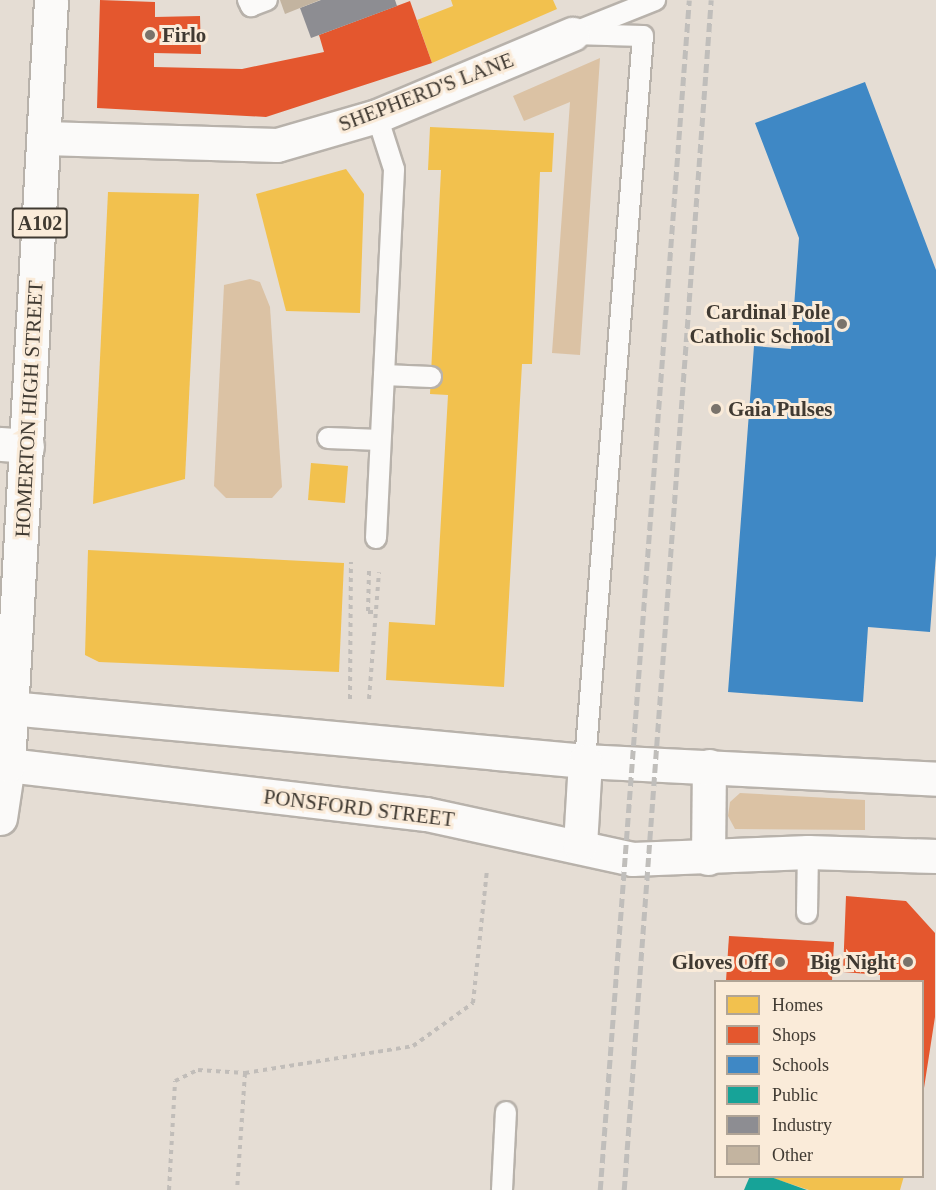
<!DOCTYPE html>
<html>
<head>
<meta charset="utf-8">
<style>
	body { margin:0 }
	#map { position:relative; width:936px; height:1190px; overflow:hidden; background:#e5ddd4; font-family:Georgia,serif }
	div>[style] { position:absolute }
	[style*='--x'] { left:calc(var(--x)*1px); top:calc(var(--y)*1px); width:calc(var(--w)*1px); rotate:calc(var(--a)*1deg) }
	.green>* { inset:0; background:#dbc2a4 }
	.homes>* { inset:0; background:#f2c14e }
	.shops>* { inset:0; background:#e4572e }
	.schools>* { inset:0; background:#3f88c5 }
	.public>* { inset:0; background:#17a398 }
	.industry>* { inset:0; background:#8d8d92 }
	.building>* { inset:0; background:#c3b4a0 }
	.path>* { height:4px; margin-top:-2px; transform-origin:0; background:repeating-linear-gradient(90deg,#c1bdb9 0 4.5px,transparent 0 9px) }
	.roads { filter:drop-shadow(2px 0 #b8b2ab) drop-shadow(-2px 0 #b8b2ab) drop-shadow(0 2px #b8b2ab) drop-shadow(0 -2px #b8b2ab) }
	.lane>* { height:20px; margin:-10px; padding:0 10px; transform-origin:10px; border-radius:10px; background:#fbfaf9 }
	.street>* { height:33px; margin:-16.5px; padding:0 16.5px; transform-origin:16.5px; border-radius:16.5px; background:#fbfaf9 }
	.secondary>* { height:33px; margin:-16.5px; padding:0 16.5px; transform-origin:16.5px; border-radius:16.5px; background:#fbfaf9 }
	.highway>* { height:33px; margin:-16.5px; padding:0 16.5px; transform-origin:16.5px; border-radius:16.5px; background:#fbfaf9 }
	.rail>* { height:4.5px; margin-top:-2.25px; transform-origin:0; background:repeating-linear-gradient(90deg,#c0bebb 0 9px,transparent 0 13.5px) }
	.dots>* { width:16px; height:16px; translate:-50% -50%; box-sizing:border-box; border:3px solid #faebd9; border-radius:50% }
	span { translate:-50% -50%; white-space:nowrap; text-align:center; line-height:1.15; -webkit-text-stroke:6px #faebd9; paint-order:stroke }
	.shield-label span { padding:2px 4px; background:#faebd9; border:2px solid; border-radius:4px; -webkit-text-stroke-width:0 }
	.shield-label { font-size:20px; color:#403a32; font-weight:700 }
	.poi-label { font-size:21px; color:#403a32; font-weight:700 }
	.left { translate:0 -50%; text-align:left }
	.right { translate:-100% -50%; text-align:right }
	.street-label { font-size:21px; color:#403a32 }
	.legend { position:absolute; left:714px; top:980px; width:210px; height:198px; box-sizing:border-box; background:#faebd9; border:2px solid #b0a496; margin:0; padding:8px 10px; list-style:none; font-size:18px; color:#403a32 }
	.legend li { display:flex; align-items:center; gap:12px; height:30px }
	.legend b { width:30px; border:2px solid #b0a496 }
</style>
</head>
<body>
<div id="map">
	<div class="green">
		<i style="clip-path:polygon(600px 58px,580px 355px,552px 353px,570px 102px,524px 121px,513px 96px)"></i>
		<i style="clip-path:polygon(250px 279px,260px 282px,270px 307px,282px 487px,272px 498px,226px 498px,214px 486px,224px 285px)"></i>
		<i style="clip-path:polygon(740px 793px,865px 800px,865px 830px,735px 829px,728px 816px,730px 802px)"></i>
	</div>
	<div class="homes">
		<i style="clip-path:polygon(451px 0,553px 0,557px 9px,432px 63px,417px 20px,453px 6px)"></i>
		<i style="clip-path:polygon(430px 127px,554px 133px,552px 172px,540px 172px,532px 364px,522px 364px,504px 687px,386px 680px,389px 622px,435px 625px,448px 395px,430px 394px,441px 170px,428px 170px)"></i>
		<i style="clip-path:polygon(346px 169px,364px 194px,360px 313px,286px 311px,256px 194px)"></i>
		<i style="clip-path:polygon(108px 192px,199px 194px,185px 479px,93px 504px)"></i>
		<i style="clip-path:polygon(311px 463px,348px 466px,345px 503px,308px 500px)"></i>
		<i style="clip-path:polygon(88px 550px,344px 563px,339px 672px,99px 662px,85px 655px)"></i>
		<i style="clip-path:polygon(904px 1176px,900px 1190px,809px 1190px,769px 1177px)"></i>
	</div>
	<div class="shops">
		<i style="clip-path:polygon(100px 0,155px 2px,155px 17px,200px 16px,201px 54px,154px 53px,154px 67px,242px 69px,324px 52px,319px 35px,410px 1px,432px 63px,266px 117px,97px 108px)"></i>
		<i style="clip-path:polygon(846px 896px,906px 901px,935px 933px,935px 1017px,924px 1088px,922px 981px,880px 981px,880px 975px,843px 972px)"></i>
		<i style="clip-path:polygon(729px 936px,834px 942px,832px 981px,726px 981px)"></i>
	</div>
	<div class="schools">
		<i style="clip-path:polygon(865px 82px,936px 270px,936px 555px,930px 632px,868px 627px,863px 702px,728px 692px,754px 346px,791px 349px,799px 238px,755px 123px)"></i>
	</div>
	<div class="public">
		<i style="clip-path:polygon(750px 1176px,768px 1176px,807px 1190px,744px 1190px)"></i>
	</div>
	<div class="industry">
		<i style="clip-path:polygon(321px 0,395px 0,397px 6px,311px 38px,300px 8px)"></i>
	</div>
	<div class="building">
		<i style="clip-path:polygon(280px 0,320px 0,285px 14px)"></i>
	</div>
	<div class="path">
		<i style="--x:369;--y:571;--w:41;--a:91.4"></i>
		<i style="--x:368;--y:612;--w:9;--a:0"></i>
		<i style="--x:350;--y:699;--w:137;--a:-89.6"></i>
		<i style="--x:369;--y:699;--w:127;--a:-85.5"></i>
		<i style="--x:245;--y:1073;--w:170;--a:-9.1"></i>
		<i style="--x:413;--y:1046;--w:74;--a:-35.6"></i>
		<i style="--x:473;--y:1003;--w:134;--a:-84"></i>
		<i style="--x:169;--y:1190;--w:109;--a:-86.8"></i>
		<i style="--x:175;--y:1081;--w:25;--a:-26"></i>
		<i style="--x:198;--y:1070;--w:47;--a:3.7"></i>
		<i style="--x:245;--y:1073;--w:117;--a:93.9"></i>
	</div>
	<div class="roads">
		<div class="lane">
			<i style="--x:248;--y:0;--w:7;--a:63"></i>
			<i style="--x:251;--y:6;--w:17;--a:-21"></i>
			<i style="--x:580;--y:30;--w:81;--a:-21.8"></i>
			<i style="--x:572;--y:34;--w:71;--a:1.6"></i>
			<i style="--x:643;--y:36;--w:727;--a:94.57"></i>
			<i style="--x:384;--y:375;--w:47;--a:2.4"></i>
			<i style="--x:328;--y:438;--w:52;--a:2.2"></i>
			<i style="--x:376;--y:538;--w:369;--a:-87.2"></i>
			<i style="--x:394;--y:169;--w:56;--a:-107.8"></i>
			<i style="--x:807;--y:913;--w:61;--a:-89.1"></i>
			<i style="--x:502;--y:1190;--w:78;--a:-87.1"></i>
		</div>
		<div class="street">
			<i style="--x:45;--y:138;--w:232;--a:1.7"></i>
			<i style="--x:277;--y:145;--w:104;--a:-16.2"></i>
			<i style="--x:377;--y:116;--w:212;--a:-22.8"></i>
			<i style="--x:0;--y:444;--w:27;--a:4"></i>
			<i style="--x:708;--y:858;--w:92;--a:-89.4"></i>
		</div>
		<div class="secondary">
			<i style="--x:10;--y:708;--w:577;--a:5.27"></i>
			<i style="--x:585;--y:761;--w:351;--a:2.9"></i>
			<i style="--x:8;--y:765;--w:421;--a:6.7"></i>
			<i style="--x:426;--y:814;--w:211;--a:12.3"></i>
			<i style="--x:632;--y:859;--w:176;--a:-2.3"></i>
			<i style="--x:808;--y:852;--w:128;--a:1.8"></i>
			<i style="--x:580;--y:845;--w:84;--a:-86.6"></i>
		</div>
		<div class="highway">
			<i style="--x:0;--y:818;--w:54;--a:-81.4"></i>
			<i style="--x:8;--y:765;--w:766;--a:-86.78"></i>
		</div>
	</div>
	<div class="rail">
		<i style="--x:600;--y:1190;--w:1193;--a:-85.72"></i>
		<i style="--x:624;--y:1190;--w:1193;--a:-85.82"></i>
	</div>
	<div class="dots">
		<i style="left:150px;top:35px;background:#7a736b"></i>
		<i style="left:842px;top:324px;background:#7a736b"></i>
		<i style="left:716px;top:409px;background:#7a736b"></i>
		<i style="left:780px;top:962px;background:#7a736b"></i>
		<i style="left:908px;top:962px;background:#7a736b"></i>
	</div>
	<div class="shield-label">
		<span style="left:40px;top:223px">A102</span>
	</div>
	<div class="poi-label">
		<span class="left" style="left:162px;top:35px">Firlo</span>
		<span class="right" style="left:830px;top:324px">Cardinal Pole<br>Catholic School</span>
		<span class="left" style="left:728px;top:409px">Gaia Pulses</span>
		<span class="right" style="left:768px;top:962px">Gloves Off</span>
		<span class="right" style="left:896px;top:962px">Big Night</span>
	</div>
	<div class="street-label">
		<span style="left:426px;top:92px;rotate:-21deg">SHEPHERD'S LANE</span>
		<span style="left:29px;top:409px;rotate:-87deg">HOMERTON HIGH STREET</span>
		<span style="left:359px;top:808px;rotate:7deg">PONSFORD STREET</span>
	</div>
	<ul class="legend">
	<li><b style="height:16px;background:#f2c14e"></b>Homes</li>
	<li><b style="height:16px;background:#e4572e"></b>Shops</li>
	<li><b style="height:16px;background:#3f88c5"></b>Schools</li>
	<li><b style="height:16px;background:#17a398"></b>Public</li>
	<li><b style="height:16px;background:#8d8d92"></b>Industry</li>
	<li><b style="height:16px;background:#c3b4a0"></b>Other</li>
	</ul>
</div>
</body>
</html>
